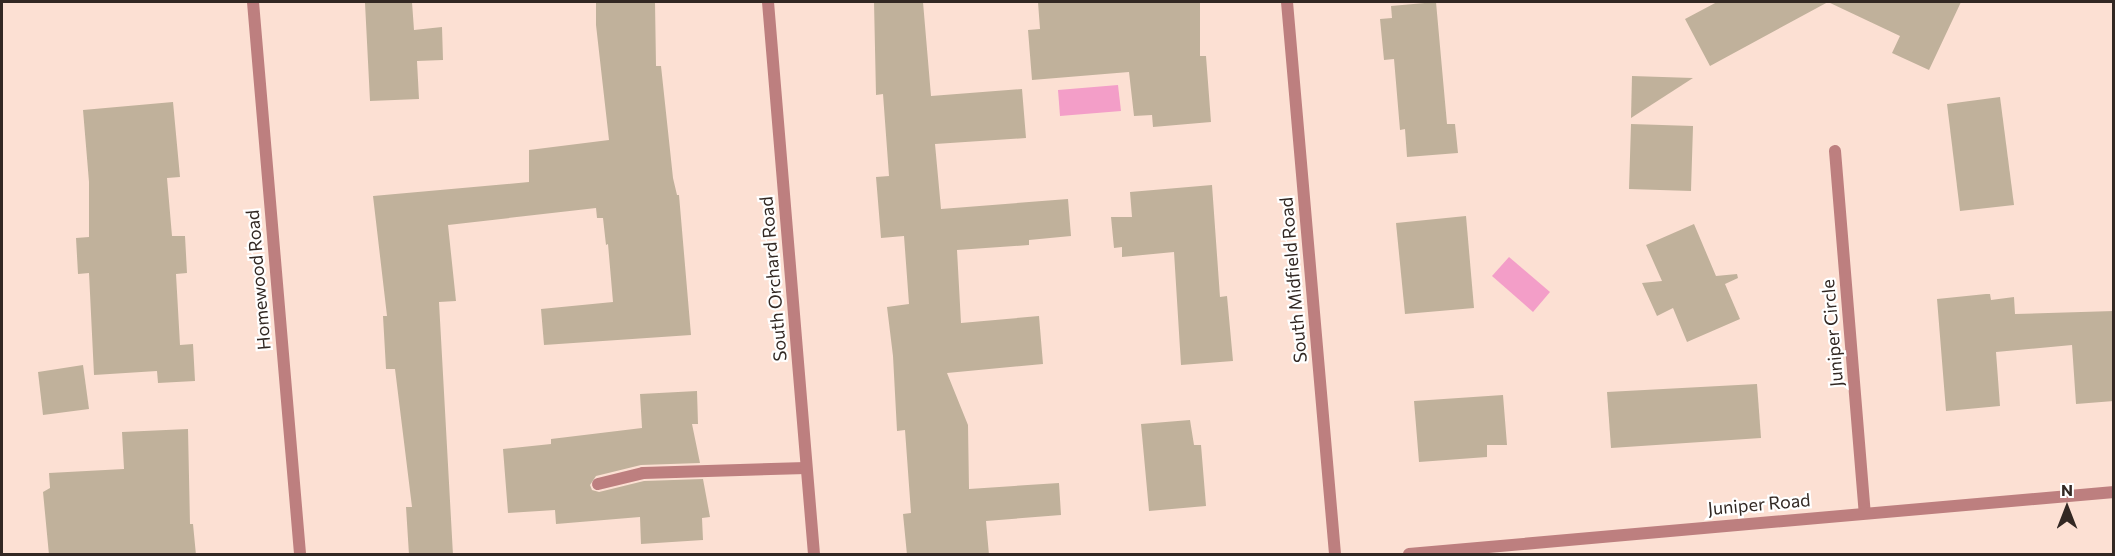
<!DOCTYPE html>
<html>
<head>
<meta charset="utf-8">
<style>
	body { margin:0 }
	#map { position:relative; width:2115px; height:556px; overflow:hidden; background:#fce0d3; font-family:Commissioner,sans-serif }
	div>[style] { position:absolute }
	[style*='--x'] { left:calc(var(--x)*1px); top:calc(var(--y)*1px); width:calc(var(--w)*1px); rotate:calc(var(--a)*1deg) }
	.water>* { inset:0; background:#f39ec8 }
	.building>* { inset:0; background:#c0b19b }
	.lane>* { height:12px; margin:-6px; padding:0 6px; transform-origin:6px; border-radius:6px; background:#bd7f7f }
	.street>* { height:12px; margin:-6px; padding:0 6px; transform-origin:6px; border-radius:6px; background:#bd7f7f }
	span { translate:-50% -50%; white-space:nowrap; text-align:center; line-height:1.15; -webkit-text-stroke:4.5px #fff; paint-order:stroke }
	.street-label { font-size:18px; color:#322823 }
	.frame { position:absolute; inset:0; border:3px solid #322823; pointer-events:none }
	.north { position:absolute; left:2037px; top:478px; width:60px; height:60px; -webkit-text-stroke:4px #fff; paint-order:stroke; rotate:0deg; font-size:16px; font-weight:700; line-height:24px; text-align:center; color:#322823 }
	.north::after { content:''; display:block; margin:auto; width:21px; height:27px; background:#322823; clip-path:polygon(50% 0,100% 100%,50% 72%,0 100%) }
</style>
</head>
<body>
<div id="map">
	<div class="water">
		<i style="clip-path:polygon(1118px 85px,1121px 111px,1060px 116px,1058px 90px)"></i>
		<i style="clip-path:polygon(1509px 257px,1550px 292px,1533px 312px,1492px 276px)"></i>
	</div>
	<div class="building">
		<i style="clip-path:polygon(412px 2px,414px 30px,442px 27px,443px 60px,417px 61px,419px 99px,370px 101px,365px 3px)"></i>
		<i style="clip-path:polygon(596px 2px,655px 2px,656px 66px,661px 66px,673px 178px,677px 195px,679px 195px,691px 335px,544px 345px,541px 309px,613px 302px,608px 244px,606px 245px,603px 218px,597px 218px,596px 208px,448px 225px,456px 301px,439px 302px,453px 555px,409px 555px,406px 507px,412px 507px,395px 369px,386px 369px,383px 316px,387px 316px,373px 196px,529px 182px,529px 150px,609px 140px,596px 25px)"></i>
		<i style="clip-path:polygon(874px 2px,923px 2px,931px 96px,1022px 89px,1026px 138px,935px 144px,941px 209px,1068px 199px,1071px 236px,1029px 240px,1029px 245px,957px 250px,961px 323px,1039px 316px,1043px 364px,947px 373px,968px 425px,969px 489px,1059px 483px,1061px 515px,986px 521px,989px 555px,907px 555px,903px 514px,911px 513px,905px 430px,897px 431px,893px 356px,887px 307px,909px 304px,904px 236px,881px 238px,876px 177px,889px 176px,883px 94px,876px 95px)"></i>
		<i style="clip-path:polygon(1038px 2px,1200px 2px,1200px 56px,1206px 56px,1211px 122px,1153px 127px,1152px 115px,1134px 116px,1129px 72px,1032px 80px,1028px 30px,1040px 29px)"></i>
		<i style="clip-path:polygon(1436px 2px,1447px 124px,1455px 124px,1458px 153px,1407px 157px,1405px 129px,1400px 130px,1394px 59px,1384px 60px,1380px 19px,1392px 18px,1391px 6px)"></i>
		<i style="clip-path:polygon(1717px 2px,1961px 2px,1929px 70px,1892px 53px,1900px 36px,1828px 2px,1710px 66px,1685px 19px)"></i>
		<i style="clip-path:polygon(1632px 76px,1693px 78px,1631px 118px)"></i>
		<i style="clip-path:polygon(2000px 97px,2014px 205px,1960px 211px,1947px 104px)"></i>
		<i style="clip-path:polygon(173px 102px,180px 177px,167px 178px,172px 236px,185px 236px,187px 273px,176px 274px,180px 345px,193px 344px,195px 381px,158px 383px,157px 371px,94px 375px,89px 273px,78px 274px,76px 238px,89px 237px,89px 182px,83px 110px)"></i>
		<i style="clip-path:polygon(1631px 124px,1693px 126px,1691px 191px,1629px 189px)"></i>
		<i style="clip-path:polygon(1212px 185px,1220px 297px,1227px 296px,1233px 361px,1181px 365px,1174px 252px,1122px 257px,1122px 247px,1114px 248px,1111px 217px,1132px 217px,1130px 192px)"></i>
		<i style="clip-path:polygon(1466px 216px,1474px 308px,1405px 314px,1396px 223px)"></i>
		<i style="clip-path:polygon(1694px 224px,1716px 276px,1737px 274px,1738px 278px,1725px 284px,1740px 319px,1687px 342px,1673px 308px,1657px 316px,1642px 283px,1662px 281px,1646px 245px)"></i>
		<i style="clip-path:polygon(1986px 294px,1990px 294px,1991px 300px,2014px 297px,2015px 314px,2114px 311px,2114px 401px,2076px 404px,2072px 345px,1996px 352px,2000px 406px,1946px 411px,1937px 299px)"></i>
		<i style="clip-path:polygon(83px 365px,89px 409px,43px 415px,38px 372px)"></i>
		<i style="clip-path:polygon(1757px 384px,1761px 438px,1611px 448px,1607px 392px)"></i>
		<i style="clip-path:polygon(697px 391px,698px 424px,692px 424px,700px 463px,641px 465px,596px 476px,590px 485px,592px 490px,599px 492px,644px 481px,703px 479px,710px 517px,702px 518px,703px 540px,641px 544px,640px 517px,556px 524px,555px 510px,508px 513px,503px 449px,551px 444px,551px 439px,642px 428px,640px 394px)"></i>
		<i style="clip-path:polygon(1503px 395px,1507px 445px,1487px 445px,1487px 457px,1419px 462px,1414px 401px)"></i>
		<i style="clip-path:polygon(1190px 420px,1194px 445px,1201px 445px,1206px 506px,1149px 511px,1141px 424px)"></i>
		<i style="clip-path:polygon(188px 429px,190px 524px,193px 524px,196px 555px,49px 555px,43px 492px,50px 488px,49px 473px,124px 469px,122px 432px)"></i>
	</div>
	<div class="lane">
		<i style="--x:598;--y:484;--w:46;--a:-13.7"></i>
		<i style="--x:643;--y:473;--w:163;--a:-1.8"></i>
	</div>
	<div class="street">
		<i style="--x:253;--y:2;--w:554;--a:85.13"></i>
		<i style="--x:768;--y:2;--w:554;--a:85.24"></i>
		<i style="--x:1287;--y:2;--w:554;--a:85.03"></i>
		<i style="--x:1835;--y:151;--w:363;--a:85.3"></i>
		<i style="--x:1409;--y:554;--w:708;--a:-5.03"></i>
	</div>
	<div class="street-label">
		<span style="left:773px;top:279px;rotate:-95deg">South Orchard Road</span>
		<span style="left:258px;top:280px;rotate:-95deg">Homewood Road</span>
		<span style="left:1293px;top:280px;rotate:-95deg">South Midfield Road</span>
		<span style="left:1832px;top:333px;rotate:-95deg">Juniper Circle</span>
		<span style="left:1759px;top:504px;rotate:-5deg">Juniper Road</span>
	</div>
	<div class="frame"></div>
	<div class="north">N</div>
</div>
</body>
</html>
